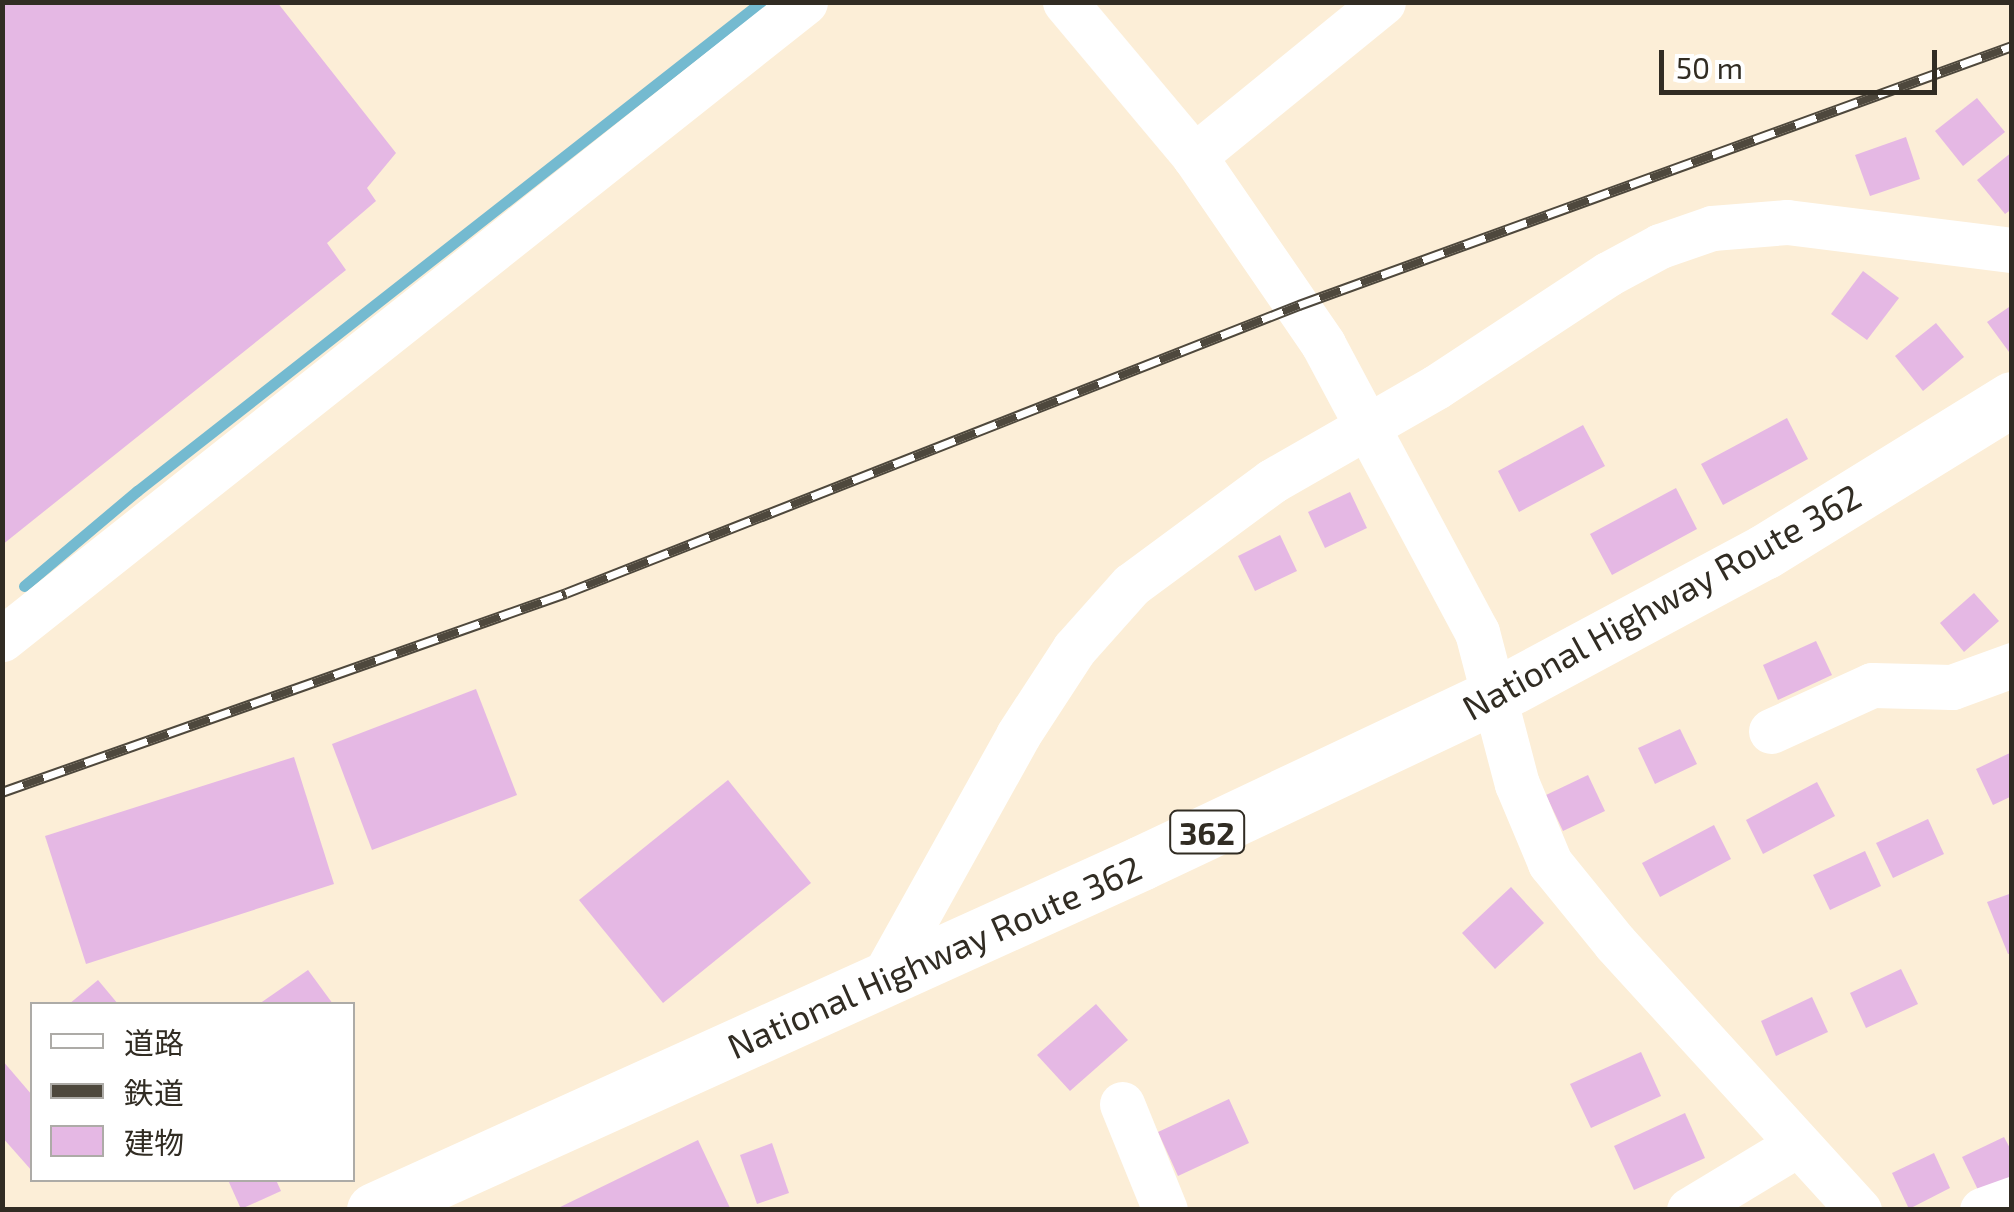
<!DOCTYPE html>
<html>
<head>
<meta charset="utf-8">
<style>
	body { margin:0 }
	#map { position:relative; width:2014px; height:1212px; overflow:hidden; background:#fceed7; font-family:"Exo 2","Noto Sans JP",sans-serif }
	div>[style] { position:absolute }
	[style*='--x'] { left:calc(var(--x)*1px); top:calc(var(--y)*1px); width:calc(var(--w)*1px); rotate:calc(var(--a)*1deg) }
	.stream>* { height:11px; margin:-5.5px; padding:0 5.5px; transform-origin:5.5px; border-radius:5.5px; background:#74bad0 }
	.building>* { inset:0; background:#e5b8e4 }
	.street>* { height:45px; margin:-22.5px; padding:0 22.5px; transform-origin:22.5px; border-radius:22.5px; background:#fff }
	.highway>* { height:55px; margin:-27.5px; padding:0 27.5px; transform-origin:27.5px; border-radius:27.5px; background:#fff }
	.rail>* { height:11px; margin-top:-5.5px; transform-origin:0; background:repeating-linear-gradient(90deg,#fff 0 22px,#4e483d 0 44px); box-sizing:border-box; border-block:2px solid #4e483d }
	span { translate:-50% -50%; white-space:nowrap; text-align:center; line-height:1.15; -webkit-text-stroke:10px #fff; paint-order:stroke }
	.shield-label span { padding:2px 8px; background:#fff; border:2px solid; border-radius:8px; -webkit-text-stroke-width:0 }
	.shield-label { font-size:32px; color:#312c23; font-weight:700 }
	.street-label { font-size:35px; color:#312c23 }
	.frame { position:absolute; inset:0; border:5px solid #312c23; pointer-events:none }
	.legend { position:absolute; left:30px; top:1002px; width:325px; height:180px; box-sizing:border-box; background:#fff; border:2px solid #adaba7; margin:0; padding:12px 18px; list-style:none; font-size:30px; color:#312c23 }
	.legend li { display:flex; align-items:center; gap:20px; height:50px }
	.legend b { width:50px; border:2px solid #adaba7 }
	.scale { position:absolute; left:1659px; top:50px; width:278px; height:45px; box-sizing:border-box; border:5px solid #312c23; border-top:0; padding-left:12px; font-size:30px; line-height:35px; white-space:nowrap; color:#312c23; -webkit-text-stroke:8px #fff; paint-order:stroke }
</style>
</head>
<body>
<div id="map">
	<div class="stream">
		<i style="--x:24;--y:586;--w:148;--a:-40.1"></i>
		<i style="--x:137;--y:491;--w:793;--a:-38.08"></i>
	</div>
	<div class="building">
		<i style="clip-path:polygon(2px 2px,277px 2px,396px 153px,367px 188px,376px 201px,327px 243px,346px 270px,2px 545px)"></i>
		<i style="clip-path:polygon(1977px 98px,2005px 132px,1963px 166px,1935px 131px)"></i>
		<i style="clip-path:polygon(1906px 137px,1920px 179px,1870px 196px,1855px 155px)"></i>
		<i style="clip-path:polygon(2012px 152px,2012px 209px,2005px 214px,1977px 180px)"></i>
		<i style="clip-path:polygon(1863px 271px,1899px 298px,1867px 340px,1831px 314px)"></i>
		<i style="clip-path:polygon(2012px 305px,2012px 356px,1987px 322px)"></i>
		<i style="clip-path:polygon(1936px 323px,1964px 357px,1923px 391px,1895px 356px)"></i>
		<i style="clip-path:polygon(1787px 418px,1808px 459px,1723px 505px,1701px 464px)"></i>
		<i style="clip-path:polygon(1583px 425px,1605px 466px,1519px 512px,1498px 471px)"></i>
		<i style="clip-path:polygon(1676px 488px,1697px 529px,1612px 575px,1590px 534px)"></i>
		<i style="clip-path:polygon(1350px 492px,1367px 528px,1325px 548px,1308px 512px)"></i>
		<i style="clip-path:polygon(1280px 535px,1297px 571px,1255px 591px,1238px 556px)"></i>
		<i style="clip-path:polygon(1974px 593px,1999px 621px,1964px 652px,1940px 623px)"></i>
		<i style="clip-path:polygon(1816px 641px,1832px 675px,1778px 700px,1763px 665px)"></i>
		<i style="clip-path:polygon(476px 689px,517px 795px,372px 850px,332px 744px)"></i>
		<i style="clip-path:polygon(1680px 729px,1697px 764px,1655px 784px,1638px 748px)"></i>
		<i style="clip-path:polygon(2012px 752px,2012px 796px,1993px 805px,1976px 769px)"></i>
		<i style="clip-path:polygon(294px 757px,334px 884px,86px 964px,45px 836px)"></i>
		<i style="clip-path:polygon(1588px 775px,1605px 811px,1563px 831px,1546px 795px)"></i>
		<i style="clip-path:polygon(728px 780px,811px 883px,663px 1003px,579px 900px)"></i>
		<i style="clip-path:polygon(1817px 782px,1835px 816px,1763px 854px,1746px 820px)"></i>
		<i style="clip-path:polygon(1928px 819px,1944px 854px,1893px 878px,1876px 843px)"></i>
		<i style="clip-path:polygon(1714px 825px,1731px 859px,1660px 897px,1642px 863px)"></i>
		<i style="clip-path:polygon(1865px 851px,1881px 886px,1830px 910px,1813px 875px)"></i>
		<i style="clip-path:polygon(1511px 887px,1544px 923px,1495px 969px,1462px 933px)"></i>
		<i style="clip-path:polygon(2012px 893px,2012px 953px,2008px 954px,1987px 902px)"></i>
		<i style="clip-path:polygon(1901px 969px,1918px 1004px,1866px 1028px,1850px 993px)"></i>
		<i style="clip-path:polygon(308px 970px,333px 1004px,259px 1004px)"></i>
		<i style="clip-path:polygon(98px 980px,118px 1004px,69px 1004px)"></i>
		<i style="clip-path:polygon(1812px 997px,1828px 1032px,1776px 1056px,1761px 1021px)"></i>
		<i style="clip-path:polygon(1096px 1004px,1128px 1040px,1070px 1091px,1037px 1055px)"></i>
		<i style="clip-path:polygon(1641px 1052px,1661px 1096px,1591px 1128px,1570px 1084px)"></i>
		<i style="clip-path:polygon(2px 1060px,32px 1095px,32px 1171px,2px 1137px)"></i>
		<i style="clip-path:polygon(1229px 1099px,1249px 1143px,1178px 1176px,1158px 1132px)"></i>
		<i style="clip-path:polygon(1685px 1113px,1705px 1158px,1634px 1190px,1614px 1146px)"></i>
		<i style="clip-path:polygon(2004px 1137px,2012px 1152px,2012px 1176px,1979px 1192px,1962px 1157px)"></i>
		<i style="clip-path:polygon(698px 1140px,731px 1210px,554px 1210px)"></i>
		<i style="clip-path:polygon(772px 1143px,789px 1193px,757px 1204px,740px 1155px)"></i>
		<i style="clip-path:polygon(1934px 1153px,1950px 1188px,1909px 1209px,1892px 1173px)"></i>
		<i style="clip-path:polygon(228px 1180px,276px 1180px,281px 1191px,241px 1209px)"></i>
	</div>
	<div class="street">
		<i style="--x:1065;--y:2;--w:201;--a:50"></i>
		<i style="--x:1383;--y:2;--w:244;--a:140.8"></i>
		<i style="--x:1194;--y:156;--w:228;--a:55.5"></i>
		<i style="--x:1323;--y:344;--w:327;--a:61.9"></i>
		<i style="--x:1477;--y:632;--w:157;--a:75.3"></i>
		<i style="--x:1517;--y:784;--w:86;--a:67.3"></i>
		<i style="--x:1550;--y:863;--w:103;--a:50.9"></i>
		<i style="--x:1615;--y:943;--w:362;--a:47.6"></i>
		<i style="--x:2;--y:639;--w:1025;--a:-38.42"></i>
		<i style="--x:1771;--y:731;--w:111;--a:-24.5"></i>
		<i style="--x:1872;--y:685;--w:80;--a:1.4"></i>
		<i style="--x:1952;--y:687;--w:64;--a:-20.1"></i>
		<i style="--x:883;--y:978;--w:278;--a:-60.9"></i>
		<i style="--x:1018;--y:735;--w:103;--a:-56.9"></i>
		<i style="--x:1074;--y:649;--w:86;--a:-48.3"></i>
		<i style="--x:1131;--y:585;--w:175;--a:-36.4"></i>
		<i style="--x:1272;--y:481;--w:189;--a:-29.8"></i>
		<i style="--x:1436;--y:387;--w:206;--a:-33.3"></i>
		<i style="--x:1608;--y:274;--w:59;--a:-28.3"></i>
		<i style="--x:1660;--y:246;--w:55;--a:-19.1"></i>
		<i style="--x:1712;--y:228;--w:75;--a:-4.6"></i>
		<i style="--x:1787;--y:222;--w:227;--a:7.1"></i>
		<i style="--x:1122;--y:1104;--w:114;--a:67.9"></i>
		<i style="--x:1689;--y:1210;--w:127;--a:-31.2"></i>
		<i style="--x:1982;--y:1210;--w:32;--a:-20"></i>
	</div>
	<div class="highway">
		<i style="--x:374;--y:1210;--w:842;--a:-24.34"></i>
		<i style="--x:1141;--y:863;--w:391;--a:-25.3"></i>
		<i style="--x:1495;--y:696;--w:305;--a:-28.2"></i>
		<i style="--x:1764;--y:552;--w:291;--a:-31.7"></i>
	</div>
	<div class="rail">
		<i style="--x:2;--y:792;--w:598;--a:-19.43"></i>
		<i style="--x:566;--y:593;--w:788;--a:-21.45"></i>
		<i style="--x:1299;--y:305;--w:759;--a:-19.96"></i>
	</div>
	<div class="shield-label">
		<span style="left:1207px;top:832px">362</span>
	</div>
	<div class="street-label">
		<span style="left:1661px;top:601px;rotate:-29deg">National Highway Route 362</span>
		<span style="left:934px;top:956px;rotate:-24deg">National Highway Route 362</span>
	</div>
	<div class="frame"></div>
	<ul class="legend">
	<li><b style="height:12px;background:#fff"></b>道路</li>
	<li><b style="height:12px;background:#4e483d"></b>鉄道</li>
	<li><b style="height:28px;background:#e5b8e4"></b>建物</li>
	</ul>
	<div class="scale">50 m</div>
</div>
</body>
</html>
